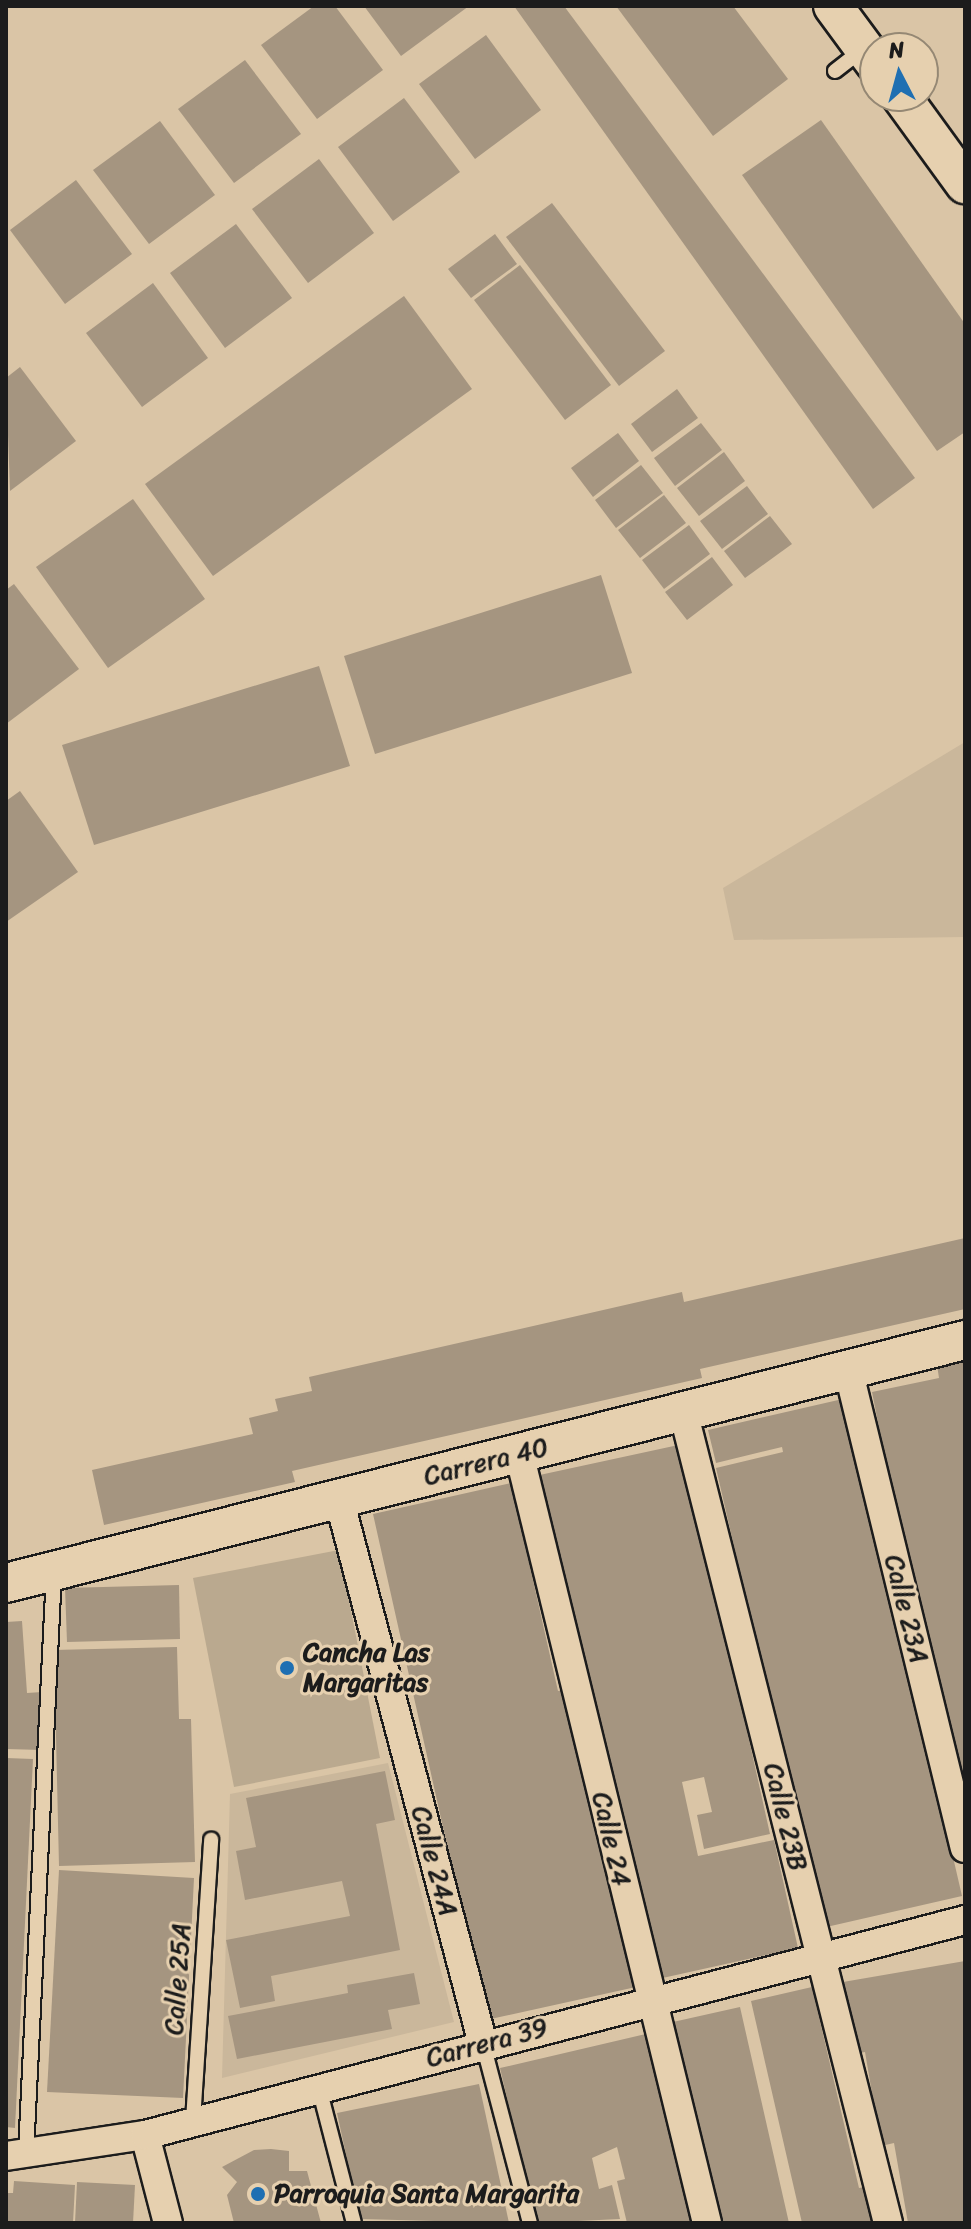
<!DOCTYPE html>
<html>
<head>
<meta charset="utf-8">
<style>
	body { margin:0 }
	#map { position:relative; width:971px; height:2229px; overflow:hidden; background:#dac5a6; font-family:Sriracha,sans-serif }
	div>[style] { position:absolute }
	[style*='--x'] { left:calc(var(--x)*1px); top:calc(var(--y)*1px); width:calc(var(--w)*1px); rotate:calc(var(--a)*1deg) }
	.built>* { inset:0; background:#cab79b }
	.green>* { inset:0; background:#baa98f }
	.building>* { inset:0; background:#a59580 }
	.roads { filter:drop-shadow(2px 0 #1c1c1c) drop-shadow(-2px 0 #1c1c1c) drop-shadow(0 2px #1c1c1c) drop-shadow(0 -2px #1c1c1c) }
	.lane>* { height:14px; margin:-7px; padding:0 7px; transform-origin:7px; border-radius:7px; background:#e6d0af }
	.street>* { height:28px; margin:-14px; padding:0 14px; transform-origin:14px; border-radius:14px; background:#e6d0af }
	.secondary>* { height:38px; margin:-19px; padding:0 19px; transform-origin:19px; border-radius:19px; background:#e6d0af }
	.dots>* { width:22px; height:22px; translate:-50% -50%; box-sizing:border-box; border:4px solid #e6d0af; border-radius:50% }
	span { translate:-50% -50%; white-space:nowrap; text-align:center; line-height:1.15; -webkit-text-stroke:6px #e6d0af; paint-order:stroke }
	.street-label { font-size:26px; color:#1c1c1c }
	.poi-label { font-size:26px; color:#1c1c1c; font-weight:700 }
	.left { translate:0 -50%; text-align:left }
	.frame { position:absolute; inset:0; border:8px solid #1c1c1c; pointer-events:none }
	.north { position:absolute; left:859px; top:32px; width:80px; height:80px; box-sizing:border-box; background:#e6d0af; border:2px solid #958874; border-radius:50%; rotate:354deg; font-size:22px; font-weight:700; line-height:32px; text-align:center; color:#1c1c1c }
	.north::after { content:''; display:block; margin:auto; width:28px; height:36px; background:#1f6fb2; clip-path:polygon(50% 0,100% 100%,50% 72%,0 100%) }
</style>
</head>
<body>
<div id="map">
	<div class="built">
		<i style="clip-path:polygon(965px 742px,965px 937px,734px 940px,723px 888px)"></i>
		<i style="clip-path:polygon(388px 1763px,454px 2022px,222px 2078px,230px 1794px)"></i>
	</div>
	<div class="green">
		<i style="clip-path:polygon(339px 1550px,380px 1758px,234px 1787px,193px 1578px)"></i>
	</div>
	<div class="building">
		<i style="clip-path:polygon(314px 6px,335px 6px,383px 70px,317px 119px,261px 45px)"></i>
		<i style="clip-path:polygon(364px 6px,469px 6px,401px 56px)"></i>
		<i style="clip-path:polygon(514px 6px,564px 6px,915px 478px,873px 509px)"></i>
		<i style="clip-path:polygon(616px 6px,733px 6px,788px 79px,713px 136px)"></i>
		<i style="clip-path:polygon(486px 35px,541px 110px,475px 159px,419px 84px)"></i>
		<i style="clip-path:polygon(245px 60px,301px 134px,234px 183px,178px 109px)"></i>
		<i style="clip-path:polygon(404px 98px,460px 172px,393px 221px,338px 147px)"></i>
		<i style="clip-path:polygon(821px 120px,965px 324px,965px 432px,937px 451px,742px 175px)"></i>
		<i style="clip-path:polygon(160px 121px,215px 195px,149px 244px,93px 170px)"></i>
		<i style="clip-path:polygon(319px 159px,374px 233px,308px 283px,252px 209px)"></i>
		<i style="clip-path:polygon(76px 180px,132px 254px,65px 304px,10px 230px)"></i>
		<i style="clip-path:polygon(552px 203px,665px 351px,619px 386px,506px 237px)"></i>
		<i style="clip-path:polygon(236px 224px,292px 298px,225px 348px,170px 273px)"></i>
		<i style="clip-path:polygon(495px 234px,517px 264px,471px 298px,448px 269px)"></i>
		<i style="clip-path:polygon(520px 265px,611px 385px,565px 420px,474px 300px)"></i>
		<i style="clip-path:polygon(153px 283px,208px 358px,142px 407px,86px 333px)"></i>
		<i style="clip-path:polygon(404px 296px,472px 389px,213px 576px,145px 484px)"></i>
		<i style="clip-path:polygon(20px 367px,76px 441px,10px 491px,6px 378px)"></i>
		<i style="clip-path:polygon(677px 389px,698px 418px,652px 452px,631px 424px)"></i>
		<i style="clip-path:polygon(701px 423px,722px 450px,675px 486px,654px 458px)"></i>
		<i style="clip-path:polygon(618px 433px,639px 461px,593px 497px,571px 468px)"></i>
		<i style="clip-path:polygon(724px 452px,745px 481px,699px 516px,677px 488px)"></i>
		<i style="clip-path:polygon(641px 465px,663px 493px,616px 528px,595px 500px)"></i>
		<i style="clip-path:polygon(747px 486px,768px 514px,722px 549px,700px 521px)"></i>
		<i style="clip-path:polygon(664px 495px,686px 523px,640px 558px,618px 530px)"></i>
		<i style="clip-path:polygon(133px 499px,205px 599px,108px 668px,36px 567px)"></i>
		<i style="clip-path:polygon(770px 516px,792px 544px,745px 578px,724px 551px)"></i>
		<i style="clip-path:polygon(689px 525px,710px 554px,664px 589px,642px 560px)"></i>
		<i style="clip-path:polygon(712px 557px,733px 585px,687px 620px,665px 592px)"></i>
		<i style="clip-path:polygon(601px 575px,632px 673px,375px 754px,344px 656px)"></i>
		<i style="clip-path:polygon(14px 584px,79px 669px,6px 724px,6px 590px)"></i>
		<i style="clip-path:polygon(319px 666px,350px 766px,94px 845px,62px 745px)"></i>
		<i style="clip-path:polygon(20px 791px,78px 872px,6px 922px,6px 801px)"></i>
		<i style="clip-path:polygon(965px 1238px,965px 1309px,700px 1369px,702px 1378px,292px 1471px,295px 1482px,104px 1525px,92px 1470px,253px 1434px,249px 1418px,278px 1411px,275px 1399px,312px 1391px,309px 1377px,682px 1292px,684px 1302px)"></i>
		<i style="clip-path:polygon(965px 1360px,965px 1794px,964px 1794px,949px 1719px,937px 1721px,872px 1392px,939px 1378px,937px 1365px)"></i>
		<i style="clip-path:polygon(847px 1398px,962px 1896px,822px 1928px,716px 1468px,783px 1452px,782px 1447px,716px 1463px,708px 1430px)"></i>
		<i style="clip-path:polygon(683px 1444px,770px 1834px,704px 1849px,697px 1815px,712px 1812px,704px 1777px,682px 1782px,698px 1856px,774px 1840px,798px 1948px,649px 1981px,535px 1476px)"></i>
		<i style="clip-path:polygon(511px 1483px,558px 1691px,568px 1689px,636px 1987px,486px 2020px,373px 1514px)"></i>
		<i style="clip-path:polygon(179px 1585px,180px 1639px,67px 1642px,65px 1588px)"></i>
		<i style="clip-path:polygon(22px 1621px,27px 1693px,42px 1692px,42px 1750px,6px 1749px,6px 1622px)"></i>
		<i style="clip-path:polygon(177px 1647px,179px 1719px,191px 1719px,195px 1862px,59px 1866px,54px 1650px)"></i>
		<i style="clip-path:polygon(6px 1758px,33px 1759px,15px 2128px,6px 2127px)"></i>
		<i style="clip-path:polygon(385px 1771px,395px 1820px,376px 1824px,400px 1950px,271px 1976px,275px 2001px,240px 2008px,226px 1940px,350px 1916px,342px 1881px,245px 1900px,236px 1851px,256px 1847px,246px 1798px)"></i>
		<i style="clip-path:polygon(59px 1870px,194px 1878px,183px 2098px,47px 2092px)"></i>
		<i style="clip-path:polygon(965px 1961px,965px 2223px,908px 2223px,894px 2143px,881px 2146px,865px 2052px,855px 2054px,843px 1982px)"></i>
		<i style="clip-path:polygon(414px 1973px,420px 2004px,388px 2010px,392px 2029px,237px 2059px,228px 2016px,348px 1993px,347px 1985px)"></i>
		<i style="clip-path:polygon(812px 1987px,859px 2188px,870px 2186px,878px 2223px,802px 2223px,751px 2001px)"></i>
		<i style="clip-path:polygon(740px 2007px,789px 2223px,722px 2223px,700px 2127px,687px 2130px,664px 2024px)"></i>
		<i style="clip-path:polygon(650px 2033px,695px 2223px,627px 2223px,617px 2181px,625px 2179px,617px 2147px,592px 2158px,599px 2189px,612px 2185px,620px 2219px,536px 2223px,500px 2068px)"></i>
		<i style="clip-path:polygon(479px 2084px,509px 2223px,360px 2219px,337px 2113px)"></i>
		<i style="clip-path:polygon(271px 2149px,289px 2151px,289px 2171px,307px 2171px,321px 2223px,234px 2223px,227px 2195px,237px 2182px,222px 2167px,254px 2150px)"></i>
		<i style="clip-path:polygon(14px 2181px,75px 2185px,73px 2223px,6px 2223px,6px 2193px,13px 2193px)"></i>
		<i style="clip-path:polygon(77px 2182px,135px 2185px,133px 2223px,75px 2223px)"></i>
	</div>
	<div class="roads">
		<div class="lane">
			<i style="--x:835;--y:71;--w:37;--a:-38"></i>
			<i style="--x:483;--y:2044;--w:185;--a:75.3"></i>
			<i style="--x:319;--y:2088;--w:139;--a:75.5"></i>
			<i style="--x:193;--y:2121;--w:282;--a:-86.3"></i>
			<i style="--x:26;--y:2153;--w:582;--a:-87.24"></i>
		</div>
		<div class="street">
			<i style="--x:848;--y:1369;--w:493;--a:76.3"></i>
			<i style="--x:683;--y:1411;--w:837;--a:75.83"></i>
			<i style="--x:519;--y:1453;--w:793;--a:76.28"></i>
			<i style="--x:339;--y:1499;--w:564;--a:75.2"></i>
			<i style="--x:145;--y:2135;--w:91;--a:75.4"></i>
			<i style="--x:6;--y:2156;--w:141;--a:-8.6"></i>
			<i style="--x:145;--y:2135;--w:848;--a:-14.69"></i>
		</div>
		<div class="secondary">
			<i style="--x:833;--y:6;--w:71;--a:53.6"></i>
			<i style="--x:901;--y:96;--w:109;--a:54"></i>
			<i style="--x:6;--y:1583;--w:989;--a:-14.22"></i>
		</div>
	</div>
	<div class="dots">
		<i style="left:287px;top:1668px;background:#1f6fb2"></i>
		<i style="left:258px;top:2194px;background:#1f6fb2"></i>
	</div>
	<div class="street-label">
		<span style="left:486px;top:1462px;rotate:-14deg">Carrera 40</span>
		<span style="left:906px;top:1609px;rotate:76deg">Calle 23A</span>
		<span style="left:785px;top:1817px;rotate:76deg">Calle 23B</span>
		<span style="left:611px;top:1839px;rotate:77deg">Calle 24</span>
		<span style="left:434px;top:1861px;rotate:75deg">Calle 24A</span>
		<span style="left:178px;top:1979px;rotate:-86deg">Calle 25A</span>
		<span style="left:487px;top:2043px;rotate:-15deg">Carrera 39</span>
	</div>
	<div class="poi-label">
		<span class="left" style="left:303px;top:1668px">Cancha Las<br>Margaritas</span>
		<span class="left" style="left:274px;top:2194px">Parroquia Santa Margarita</span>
	</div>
	<div class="frame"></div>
	<div class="north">N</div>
</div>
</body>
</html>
